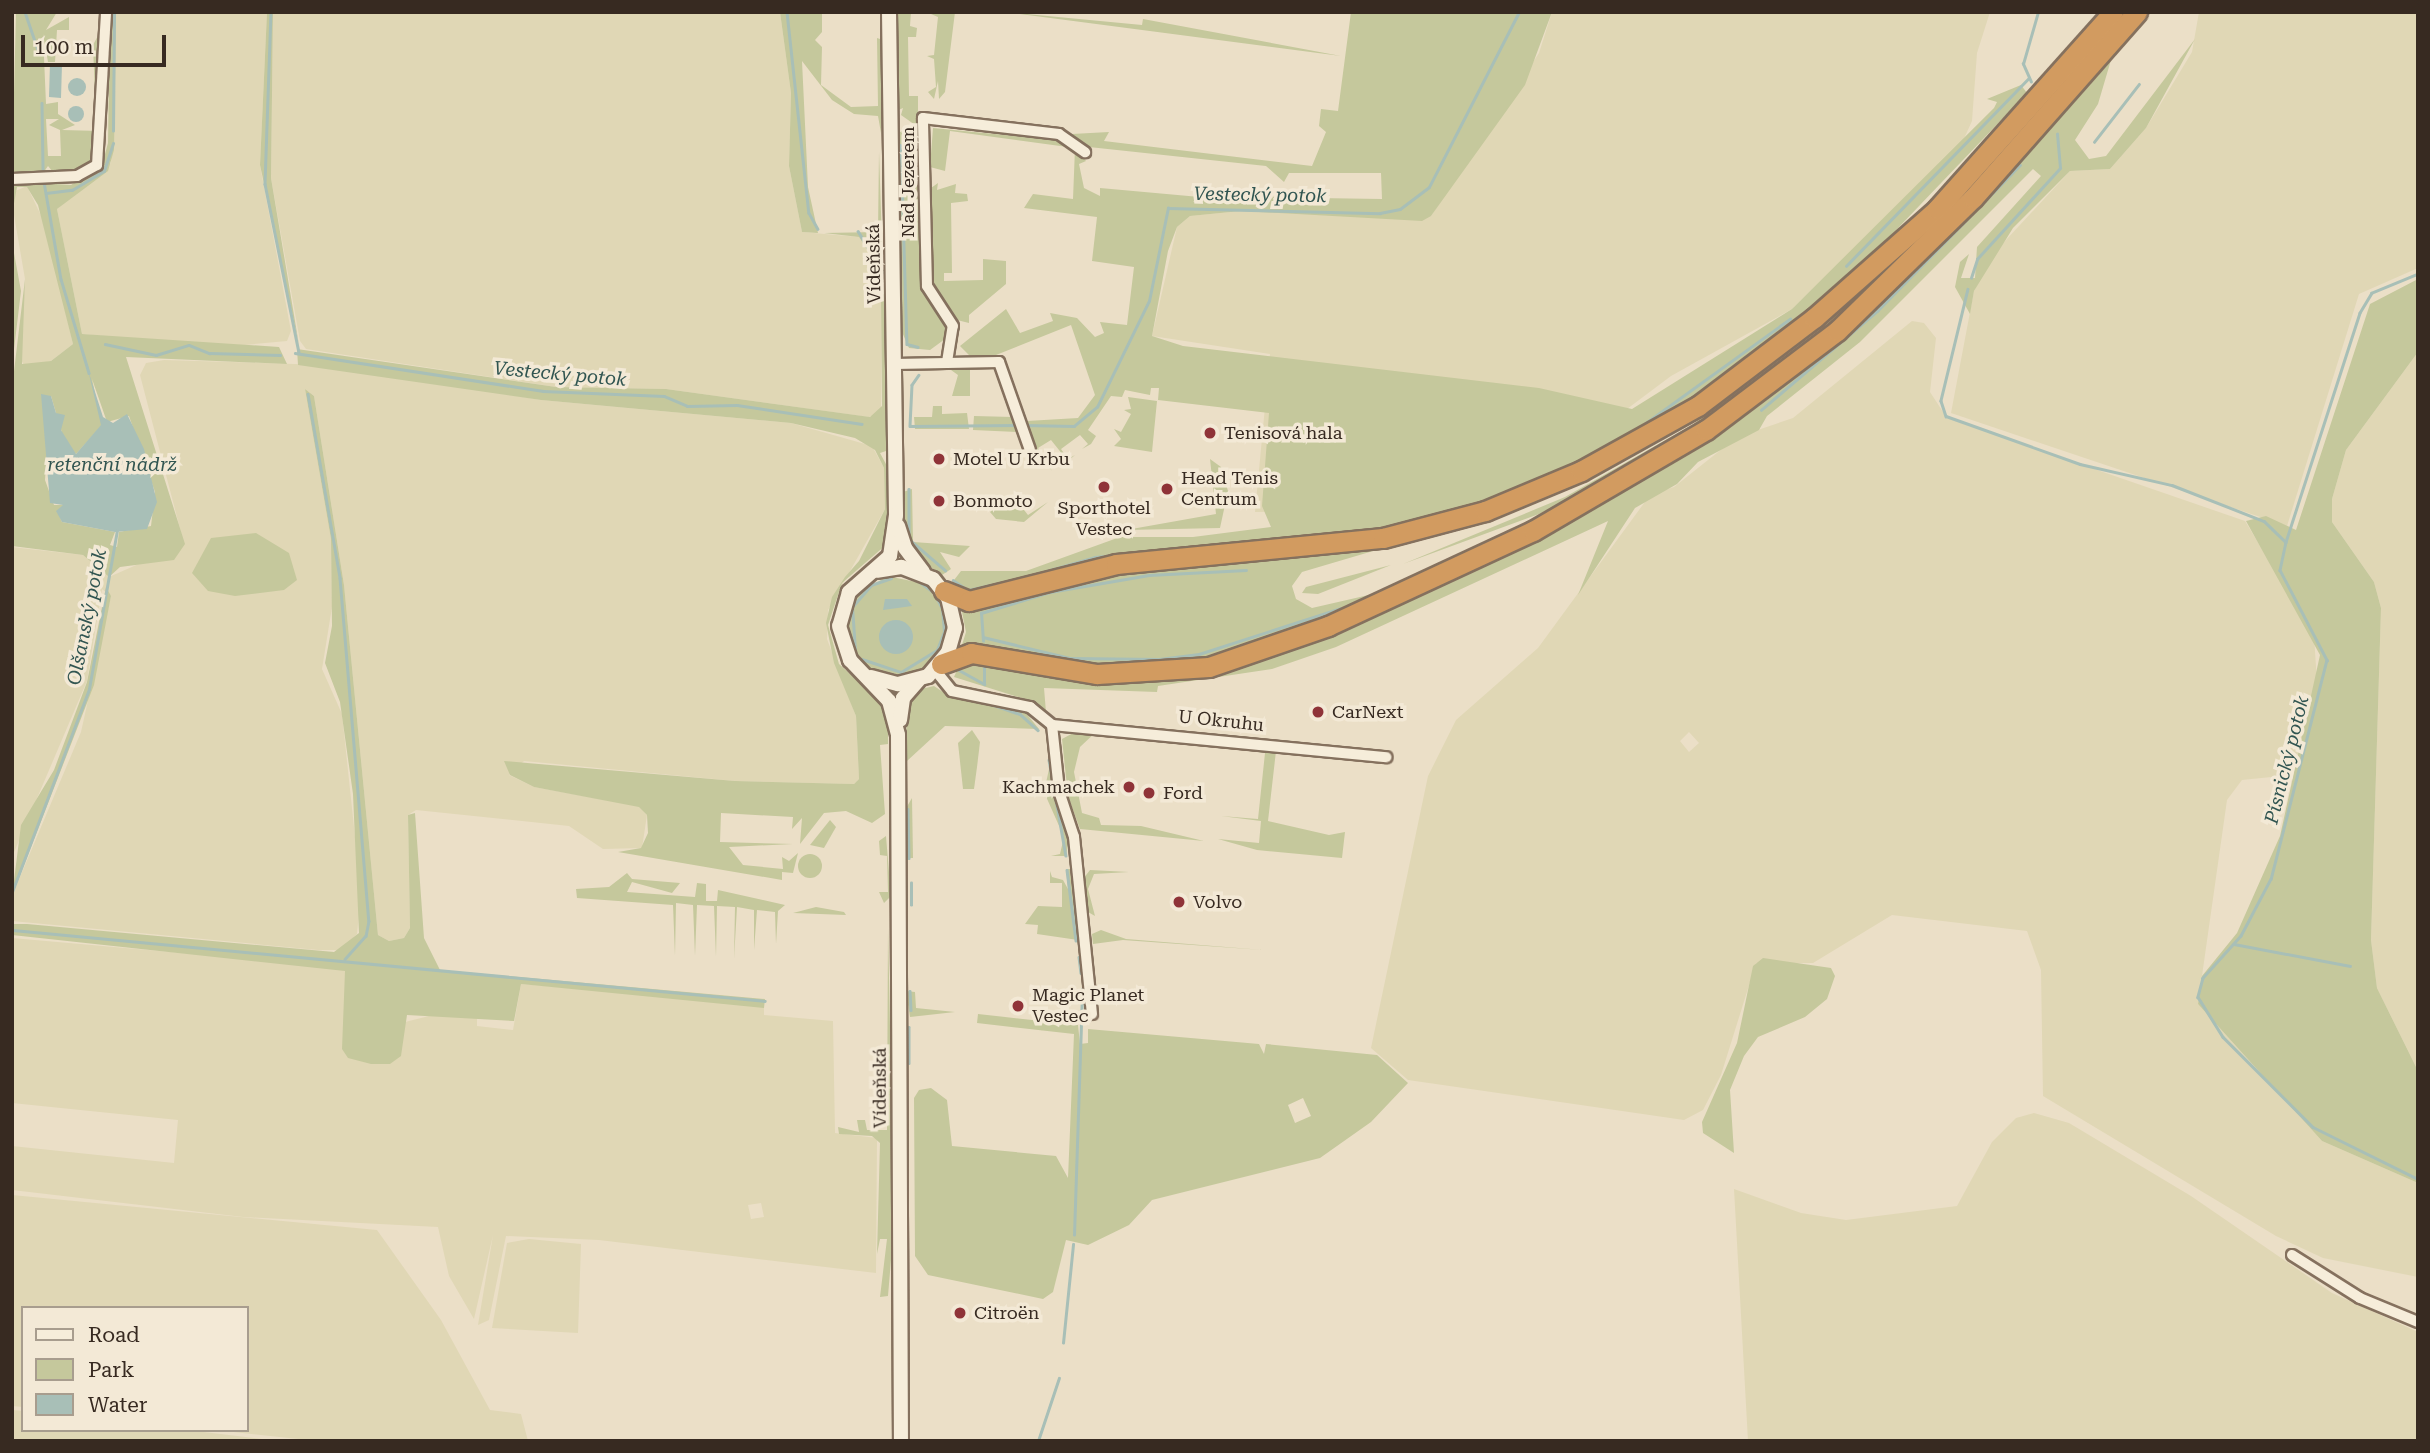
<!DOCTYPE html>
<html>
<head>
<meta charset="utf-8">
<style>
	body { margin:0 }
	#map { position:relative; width:2430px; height:1453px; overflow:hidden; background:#ebdfc7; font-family:"Roboto Serif",serif }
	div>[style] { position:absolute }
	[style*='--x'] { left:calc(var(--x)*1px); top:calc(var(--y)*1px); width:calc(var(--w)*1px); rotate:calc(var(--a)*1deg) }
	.farmland>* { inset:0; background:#e0d7b5 }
	.green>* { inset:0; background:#c5c89c }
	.round { border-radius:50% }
	.water>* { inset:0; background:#a8bfb7 }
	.stream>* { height:2.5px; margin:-1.25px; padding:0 1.25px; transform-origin:1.25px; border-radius:1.25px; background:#a8bfb7 }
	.roads { filter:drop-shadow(2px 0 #85715e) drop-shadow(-2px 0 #85715e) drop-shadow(0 2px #85715e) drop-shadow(0 -2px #85715e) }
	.minor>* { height:10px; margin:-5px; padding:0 5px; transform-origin:5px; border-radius:5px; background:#f6edda }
	.secondary>* { height:14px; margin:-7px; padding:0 7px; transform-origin:7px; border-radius:7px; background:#f6edda }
	.motorway>* { height:19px; margin:-9.5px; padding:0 9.5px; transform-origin:9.5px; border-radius:9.5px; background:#d29b60 }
	.dots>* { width:19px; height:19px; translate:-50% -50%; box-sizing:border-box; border:4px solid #f3e9d6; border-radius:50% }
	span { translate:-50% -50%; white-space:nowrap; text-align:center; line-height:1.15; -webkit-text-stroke:7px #f3e9d6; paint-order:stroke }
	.street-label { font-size:18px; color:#372a21 }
	.poi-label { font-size:18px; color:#372a21 }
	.left { translate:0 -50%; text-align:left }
	.right { translate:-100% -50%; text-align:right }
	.water-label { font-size:19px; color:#315551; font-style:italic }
	.frame { position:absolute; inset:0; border:14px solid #372a21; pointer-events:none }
	.legend { position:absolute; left:21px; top:1306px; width:228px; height:126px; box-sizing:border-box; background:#f3e9d6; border:2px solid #a89d8e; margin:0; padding:9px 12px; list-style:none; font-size:21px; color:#372a21 }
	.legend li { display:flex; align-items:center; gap:14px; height:35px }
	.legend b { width:35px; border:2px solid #a89d8e }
	.scale { position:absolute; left:21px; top:35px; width:145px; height:32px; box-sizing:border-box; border:4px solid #372a21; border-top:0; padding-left:9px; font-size:21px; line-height:24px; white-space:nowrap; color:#372a21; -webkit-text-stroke:5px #f3e9d6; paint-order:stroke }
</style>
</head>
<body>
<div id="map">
	<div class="farmland">
		<i style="clip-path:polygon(116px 12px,267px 12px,260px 165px,291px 331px,287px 341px,223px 347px,82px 334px,57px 209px,111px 163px)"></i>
		<i style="clip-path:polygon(273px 12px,780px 12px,791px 93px,789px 166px,802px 232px,859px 237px,872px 258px,881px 296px,881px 413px,869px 417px,666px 389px,556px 387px,306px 349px,300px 341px,271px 178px)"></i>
		<i style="clip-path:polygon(1552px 12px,1990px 12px,1977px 53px,1972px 121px,1962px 143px,1792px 309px,1671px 376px,1627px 409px,1385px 511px,1255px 512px,1270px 354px,1152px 336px,1177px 227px,1190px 216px,1241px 211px,1431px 216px,1539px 53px)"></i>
		<i style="clip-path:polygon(2199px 12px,2418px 12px,2418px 268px,2359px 294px,2287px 526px,1951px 413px,1974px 291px,1993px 254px,2070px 171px,2110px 169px,2146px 128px,2192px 52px)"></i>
		<i style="clip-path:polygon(27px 186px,45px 224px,73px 344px,51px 361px,25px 367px,20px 358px,25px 279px,13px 209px,13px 192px)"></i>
		<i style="clip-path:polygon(evenodd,1912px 321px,1924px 323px,1936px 338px,1930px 392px,1947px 418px,2245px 521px,2314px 635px,2317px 683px,2300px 755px,2281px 776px,2242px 780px,2227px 800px,2198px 1004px,2322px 1141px,2418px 1183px,2418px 1277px,2323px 1258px,2276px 1236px,2043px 1096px,2041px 970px,2027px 931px,1892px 915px,1813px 963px,1756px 963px,1721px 1075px,1703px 1110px,1684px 1120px,1408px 1080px,1371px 1048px,1428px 776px,1456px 720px,1538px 648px,1650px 495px,1674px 487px,1737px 437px,1793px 418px,1912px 321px,1689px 732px,1699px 743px,1689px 752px,1680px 741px,1689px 732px)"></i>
		<i style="clip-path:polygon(2418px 352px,2418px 1071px,2377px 988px,2371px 940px,2381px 608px,2374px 582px,2332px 522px,2332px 499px,2346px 450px)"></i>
		<i style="clip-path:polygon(164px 360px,327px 365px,541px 400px,791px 423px,872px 446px,884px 468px,885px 509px,828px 610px,827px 639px,856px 716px,859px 779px,854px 784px,735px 781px,524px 761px,509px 775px,534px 787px,639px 806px,647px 815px,642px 848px,603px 849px,569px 826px,416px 810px,408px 815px,410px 928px,404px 938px,389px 941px,378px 935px,344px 585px,314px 396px,305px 389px,331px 539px,332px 607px,322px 669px,342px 714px,361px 893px,357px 934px,341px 950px,318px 950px,12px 921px,12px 896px,81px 732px,111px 596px,102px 589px,87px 681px,12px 857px,12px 547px,83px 555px,109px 577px,184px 544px,140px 375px,146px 363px)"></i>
		<i style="clip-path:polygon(evenodd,12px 938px,329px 966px,346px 971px,405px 1022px,433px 1015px,477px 1018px,477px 1026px,513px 1030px,521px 984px,735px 1002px,764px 1007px,764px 1015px,833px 1021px,835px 1133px,877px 1138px,876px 1273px,599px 1240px,506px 1236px,489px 1320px,478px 1325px,493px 1235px,474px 1319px,449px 1276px,438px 1227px,243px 1217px,12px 1190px,12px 1146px,174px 1163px,178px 1120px,12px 1103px,12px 938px,761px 1203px,764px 1217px,751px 1219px,748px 1205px,761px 1203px)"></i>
		<i style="clip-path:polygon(2034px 1113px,2069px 1123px,2191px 1196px,2332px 1293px,2418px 1332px,2418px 1441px,1748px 1441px,1734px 1189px,1801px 1213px,1846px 1220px,1957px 1206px,1992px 1142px,2016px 1118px)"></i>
		<i style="clip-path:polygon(12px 1195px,377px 1230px,441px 1320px,490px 1410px,521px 1414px,528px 1441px,317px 1441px,215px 1430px,247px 1430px,247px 1308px,23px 1308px,23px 1407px,12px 1406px)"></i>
		<i style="clip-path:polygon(529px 1239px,581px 1244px,578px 1333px,492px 1328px,507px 1243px)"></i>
		<i style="clip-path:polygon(12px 1410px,23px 1411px,23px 1430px,187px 1430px,278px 1441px,12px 1441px)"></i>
	</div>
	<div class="green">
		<i style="clip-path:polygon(evenodd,16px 12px,57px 12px,46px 30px,69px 17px,69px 30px,57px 30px,55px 62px,48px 62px,43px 34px,46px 104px,58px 102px,58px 114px,75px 125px,62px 130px,100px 131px,97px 158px,80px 173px,53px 172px,48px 166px,41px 176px,12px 175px,16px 12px,46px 119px,59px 119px,49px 125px,60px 130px,61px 156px,48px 156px,46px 119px)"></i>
		<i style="clip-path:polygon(evenodd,110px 12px,116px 12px,114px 150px,108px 171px,57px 209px,82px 334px,279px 347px,287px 364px,126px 357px,185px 544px,174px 560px,120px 567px,109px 577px,83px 555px,12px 546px,12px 388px,25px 279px,22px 364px,51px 361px,73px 344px,38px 205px,27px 187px,17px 187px,13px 209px,12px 181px,71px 185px,102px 165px,108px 143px,110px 12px,92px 379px,107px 422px,129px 416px,155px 492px,151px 526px,119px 532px,117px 547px,110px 545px,115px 532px,62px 522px,57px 511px,64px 505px,54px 505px,45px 480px,51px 396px,65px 443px,76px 454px,102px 425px,92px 379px)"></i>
		<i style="clip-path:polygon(267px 12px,273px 12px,271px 178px,299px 345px,260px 165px)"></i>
		<i style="clip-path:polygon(780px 12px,822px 12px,822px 32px,815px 40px,822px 47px,821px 85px,851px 107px,878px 106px,877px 38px,883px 40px,881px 133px,878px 116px,854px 114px,832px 100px,802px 61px,808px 187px,818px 233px,802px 232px,789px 166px,791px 93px)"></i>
		<i style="clip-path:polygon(896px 12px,911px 12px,910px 26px,917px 28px,916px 37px,908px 37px,909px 96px,918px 96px,918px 127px,901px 115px,903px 108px,896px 111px)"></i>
		<i style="clip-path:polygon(955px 12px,945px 92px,939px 99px,938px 81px,934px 99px,928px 92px,936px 87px,934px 59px,927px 56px,934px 55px,938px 17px,931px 14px)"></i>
		<i style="clip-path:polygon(1005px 12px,1142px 25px,1143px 19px,1341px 56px)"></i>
		<i style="clip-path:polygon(1351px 12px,1552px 12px,1525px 85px,1431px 216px,1422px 221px,1241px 211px,1190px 216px,1177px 227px,1168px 251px,1152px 336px,1183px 346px,1539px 388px,1632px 409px,1792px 309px,1994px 108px,1997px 102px,1987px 99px,2021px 85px,2027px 93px,1856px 272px,1772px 345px,1634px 439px,1450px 518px,971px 596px,951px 584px,961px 571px,1026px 571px,1120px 537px,1193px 537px,1271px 527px,1262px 506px,1269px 413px,1158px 400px,1159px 388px,1151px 388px,1150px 395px,1125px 390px,1122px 397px,1111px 396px,1088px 430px,1096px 436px,1091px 444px,1082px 449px,1088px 444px,1080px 435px,1061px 449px,1068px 459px,1075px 455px,1062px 466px,1067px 460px,1051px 440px,1038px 448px,1052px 471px,1032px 445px,1027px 421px,1078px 418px,1095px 395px,1071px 325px,996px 355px,970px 356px,960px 346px,1006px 309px,1020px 333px,1053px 321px,1050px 313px,1077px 318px,1095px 337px,1104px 333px,1100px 322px,1127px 325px,1134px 267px,1092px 261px,1097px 217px,1024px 208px,1033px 194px,1073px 199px,1075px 148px,950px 131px,945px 171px,930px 167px,933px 128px,1066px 141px,1078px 151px,1086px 161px,1079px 164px,1084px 188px,1100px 196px,1100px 188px,1266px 203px,1284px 188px,1284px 198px,1309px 198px,1311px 192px,1316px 198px,1382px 199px,1381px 173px,1289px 173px,1284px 182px,1266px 166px,1089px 147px,1072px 134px,1109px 132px,1104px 141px,1312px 166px,1326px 132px,1319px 126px,1321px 109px,1338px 111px)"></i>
		<i style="clip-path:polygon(100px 32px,96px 121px,93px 45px)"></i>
		<i style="clip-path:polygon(2195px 39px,2146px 128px,2110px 169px,2070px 171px,2013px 228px,1974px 291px,1970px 314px,1955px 287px,1960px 262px,1969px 254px,1961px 278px,1975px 278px,1977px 247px,2041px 176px,2033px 169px,1860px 342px,1767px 416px,1759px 430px,1698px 462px,1677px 484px,1635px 508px,1578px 595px,1608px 521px,1336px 647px,1272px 669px,1158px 686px,1157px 692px,1044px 688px,1046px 712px,1031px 701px,954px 677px,962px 659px,1117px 682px,1169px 679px,1489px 561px,1593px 509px,1722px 433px,1842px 341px,1963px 223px,2111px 60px,2098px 104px,2075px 140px,2089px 159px,2106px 156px)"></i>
		<i style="clip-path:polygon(902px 131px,914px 136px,923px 288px,947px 328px,945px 339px,930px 350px,909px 348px,902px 332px,895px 135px)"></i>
		<i style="clip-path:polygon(879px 151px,888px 425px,886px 451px,880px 453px,887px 466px,887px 544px,842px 583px,828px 625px,839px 664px,879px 700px,888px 720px,888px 744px,880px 745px,885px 814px,872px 823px,846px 811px,824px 813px,800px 844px,802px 818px,792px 829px,793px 817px,721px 813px,720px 842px,793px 844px,729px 847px,743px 865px,783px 869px,782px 857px,789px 861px,798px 853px,793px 873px,782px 872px,782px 880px,618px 852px,641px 848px,648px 833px,647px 815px,639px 807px,534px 787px,510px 775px,504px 761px,735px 781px,854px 784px,859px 779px,856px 716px,834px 663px,826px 623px,832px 597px,845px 577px,859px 561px,885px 509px,884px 468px,875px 450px,855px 438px,791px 423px,541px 400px,298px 365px,297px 349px,556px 387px,666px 389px,870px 417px,882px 406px,881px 296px,872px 258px,859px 237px,824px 233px,878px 232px)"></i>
		<i style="clip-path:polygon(938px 183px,937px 190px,956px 184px,955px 193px,967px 194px,968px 201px,951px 203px,952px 273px,944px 273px,944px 281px,983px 280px,983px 259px,1006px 261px,1006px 284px,969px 315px,969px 323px,957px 320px,933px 282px,931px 188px)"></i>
		<i style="clip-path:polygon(1958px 202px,1858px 302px,1717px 414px,1590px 490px,1539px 514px,1403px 564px,1565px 497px,1692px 425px,1815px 334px)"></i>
		<i style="clip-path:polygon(12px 242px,21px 291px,12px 366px,14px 292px)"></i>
		<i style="clip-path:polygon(2418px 279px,2418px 352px,2346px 450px,2332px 499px,2332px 522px,2374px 582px,2381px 608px,2371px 940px,2377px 988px,2418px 1071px,2418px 1183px,2322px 1141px,2198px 1004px,2202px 976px,2237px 933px,2280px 836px,2320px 655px,2246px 521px,2266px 516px,2296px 530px,2370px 304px)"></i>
		<i style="clip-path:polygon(970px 366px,970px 396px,952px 396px,958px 375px,951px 370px)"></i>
		<i style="clip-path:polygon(305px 389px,314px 396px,344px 585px,378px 935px,389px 941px,404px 938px,410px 928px,408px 815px,415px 813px,424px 938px,440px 970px,765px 999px,764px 1008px,521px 984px,514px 1021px,407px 1015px,401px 1056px,390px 1064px,371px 1064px,348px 1058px,342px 1049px,345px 971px,12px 935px,12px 924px,27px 924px,334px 952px,359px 933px,353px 794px,340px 702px,325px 663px,332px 626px,331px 539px)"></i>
		<i style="clip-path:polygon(1128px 397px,1157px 401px,1152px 452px,1114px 446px,1121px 439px,1114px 429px,1121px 432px,1131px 414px,1124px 410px,1131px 409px)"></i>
		<i style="clip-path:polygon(933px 406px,942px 406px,942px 414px,967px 413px,969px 429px,915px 429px,914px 417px,932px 417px)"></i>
		<i style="clip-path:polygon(974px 416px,1013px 417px,1017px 432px,973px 430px)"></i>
		<i style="clip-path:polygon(1210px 459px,1221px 467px,1228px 491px,1220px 528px,1126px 530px,1216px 514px)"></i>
		<i style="clip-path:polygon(912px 489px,913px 542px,970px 546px,959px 557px,940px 552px,951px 569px,942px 575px,915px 556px,903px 527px,903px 492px)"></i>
		<i style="clip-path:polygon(1012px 495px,1028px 515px,1048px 502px,1024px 522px,996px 519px,990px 512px)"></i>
		<i style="clip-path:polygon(256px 533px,289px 553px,297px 580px,284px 590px,235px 596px,208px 591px,192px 573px,211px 538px)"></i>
		<i style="clip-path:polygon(1390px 546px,1302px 572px,1292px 586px,1296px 599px,1312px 608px,1373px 594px,1375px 599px,1244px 653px,1141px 670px,1036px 659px,980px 645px,961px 648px,966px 632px,961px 607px,1126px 572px)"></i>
		<i style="clip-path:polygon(1391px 565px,1318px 594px,1302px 593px,1306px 587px)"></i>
		<i style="clip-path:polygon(887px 576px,926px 584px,946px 615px,941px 650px,925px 667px,904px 676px,870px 668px,854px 652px,847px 627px,857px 596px)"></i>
		<i style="clip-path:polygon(106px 587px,111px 596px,94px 685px,12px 896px,21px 825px,54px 770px,87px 682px)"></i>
		<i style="clip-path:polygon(934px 686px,952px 698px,1025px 712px,1039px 729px,945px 726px,907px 761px,906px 706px,917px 690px)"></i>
		<i style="clip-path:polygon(972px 730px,980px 742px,977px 767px,974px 789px,963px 789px,958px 743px)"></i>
		<i style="clip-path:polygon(1077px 731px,1097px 731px,1080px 747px,1074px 772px,1082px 813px,1099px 818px,1101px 825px,1141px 826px,1204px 841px,1080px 829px,1068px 796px,1062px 739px)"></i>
		<i style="clip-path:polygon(1166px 740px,1276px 751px,1268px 821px,1329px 835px,1345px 832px,1342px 858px,1257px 850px,1218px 839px,1259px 843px,1261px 821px,1221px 816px,1258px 819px,1265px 753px)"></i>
		<i style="clip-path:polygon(1051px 760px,1069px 839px,1066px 856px,1051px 856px,1060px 854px,1064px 837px,1044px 792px)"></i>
		<i style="clip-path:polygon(912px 798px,913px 858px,905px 858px,905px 810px)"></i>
		<i style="clip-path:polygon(830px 820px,836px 827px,824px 848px,810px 845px)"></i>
		<i style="clip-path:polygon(886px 836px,891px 896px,884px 903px,879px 892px,888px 892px,887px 856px,880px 855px,879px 841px)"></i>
		<i class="round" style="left:798px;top:854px;width:24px;height:24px"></i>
		<i style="clip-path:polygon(1066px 869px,1070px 869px,1078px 940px,1037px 934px,1038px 925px,1025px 924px,1038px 906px,1062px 907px,1062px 883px,1050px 883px,1050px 871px,1052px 877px,1063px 880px,1068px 889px)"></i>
		<i style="clip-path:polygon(1090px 870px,1129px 872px,1094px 874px,1088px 889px,1095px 916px,1088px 912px,1083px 879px)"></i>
		<i style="clip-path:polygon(627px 873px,632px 879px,680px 883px,672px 893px,632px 882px,627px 892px,695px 897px,697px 883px,706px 884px,706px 901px,717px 901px,718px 890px,785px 905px,778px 911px,776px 944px,775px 912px,757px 910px,754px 950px,754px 910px,737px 907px,734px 959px,735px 907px,717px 906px,716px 957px,714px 906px,697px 905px,695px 956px,693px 905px,676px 903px,675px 956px,673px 905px,577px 898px,576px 889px,609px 887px)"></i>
		<i style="clip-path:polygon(816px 907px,844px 912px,846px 915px,793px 913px)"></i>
		<i style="clip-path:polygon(888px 927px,894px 1224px,888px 1296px,880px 1297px,887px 1239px,880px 1239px,877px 1254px,880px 1143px,872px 1136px,839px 1134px,838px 1127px,859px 1132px,857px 1120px,865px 1120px,867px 1130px,887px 1130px)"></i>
		<i style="clip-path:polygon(1101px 930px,1126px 939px,1263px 950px,1123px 940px,1093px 944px,1092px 934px)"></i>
		<i style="clip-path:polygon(1763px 958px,1831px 968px,1835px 976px,1827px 999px,1805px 1017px,1758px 1037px,1744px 1056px,1730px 1090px,1734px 1153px,1703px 1133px,1702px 1122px,1737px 1043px,1753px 966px)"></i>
		<i style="clip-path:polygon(906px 991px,915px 992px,916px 1008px,955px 1012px,910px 1017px)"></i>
		<i style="clip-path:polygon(evenodd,978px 1014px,1078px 1025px,1080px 1044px,1088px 1043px,1088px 1029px,1259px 1044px,1264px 1054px,1266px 1044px,1377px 1055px,1408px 1083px,1371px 1122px,1320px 1158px,1152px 1200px,1129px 1225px,1088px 1245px,1066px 1240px,1053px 1292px,1043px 1299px,928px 1275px,915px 1256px,914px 1098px,919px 1090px,931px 1088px,947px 1100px,952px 1146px,1056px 1156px,1068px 1178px,1074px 1034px,977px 1023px,978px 1014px,1303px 1098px,1311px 1116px,1295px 1123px,1288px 1105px,1303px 1098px)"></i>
	</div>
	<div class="water">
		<i style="clip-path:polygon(50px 63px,62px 64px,61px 98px,49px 97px)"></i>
		<i class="round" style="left:68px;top:78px;width:18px;height:18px"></i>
		<i class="round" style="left:68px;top:106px;width:16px;height:16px"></i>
		<i style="clip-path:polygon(88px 370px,103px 417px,113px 423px,127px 414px,144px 449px,157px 502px,147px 529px,115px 532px,62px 522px,56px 511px,63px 505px,50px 503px,41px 394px,51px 396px,56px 413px,65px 415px,61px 430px,76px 454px,101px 425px)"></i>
		<i style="clip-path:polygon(885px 599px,907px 599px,912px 606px,883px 610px)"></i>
		<i class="round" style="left:879px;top:620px;width:34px;height:34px"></i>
	</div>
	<div class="stream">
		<i style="--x:25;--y:12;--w:39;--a:71"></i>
		<i style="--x:271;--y:12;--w:172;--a:92"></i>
		<i style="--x:265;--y:184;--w:171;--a:78.6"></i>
		<i style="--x:787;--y:12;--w:202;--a:83.8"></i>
		<i style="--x:809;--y:213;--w:18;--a:61"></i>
		<i style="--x:2031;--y:82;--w:20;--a:-114"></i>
		<i style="--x:2023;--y:64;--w:54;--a:-73.9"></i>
		<i style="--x:42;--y:103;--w:66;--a:89.1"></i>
		<i style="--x:113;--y:131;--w:119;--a:-89.5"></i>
		<i style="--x:2094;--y:142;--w:73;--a:-52.2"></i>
		<i style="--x:901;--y:145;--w:199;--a:88.3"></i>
		<i style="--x:907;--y:344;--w:11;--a:15"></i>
		<i style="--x:44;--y:182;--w:98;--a:80.1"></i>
		<i style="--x:61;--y:279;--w:98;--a:73.4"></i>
		<i style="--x:46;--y:193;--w:26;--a:-7"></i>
		<i style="--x:72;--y:190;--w:37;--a:-31"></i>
		<i style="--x:104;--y:171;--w:29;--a:-72"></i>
		<i style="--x:858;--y:231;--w:48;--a:58.6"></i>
		<i style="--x:1846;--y:266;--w:262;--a:-45.8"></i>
		<i style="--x:2418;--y:274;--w:50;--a:157.6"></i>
		<i style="--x:2372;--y:293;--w:23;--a:121"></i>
		<i style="--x:2360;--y:313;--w:241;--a:107.9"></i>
		<i style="--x:2286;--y:542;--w:29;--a:102"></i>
		<i style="--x:2280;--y:570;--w:102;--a:62.4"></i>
		<i style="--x:2327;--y:660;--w:226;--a:104.3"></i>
		<i style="--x:2271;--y:879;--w:64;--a:117.8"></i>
		<i style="--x:2241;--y:936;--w:57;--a:132.1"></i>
		<i style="--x:2203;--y:978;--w:20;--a:105"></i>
		<i style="--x:2198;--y:997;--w:47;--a:58"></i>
		<i style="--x:2223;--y:1037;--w:127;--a:45"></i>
		<i style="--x:2313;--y:1127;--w:117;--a:26.3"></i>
		<i style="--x:1971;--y:278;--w:20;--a:-72"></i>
		<i style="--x:1977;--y:259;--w:123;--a:-47.6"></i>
		<i style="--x:2060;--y:168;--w:34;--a:-95"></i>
		<i style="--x:1968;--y:289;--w:115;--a:103.6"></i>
		<i style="--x:1941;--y:401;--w:16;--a:72"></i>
		<i style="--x:1946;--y:416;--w:142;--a:19.7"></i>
		<i style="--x:2080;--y:464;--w:94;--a:12.9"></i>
		<i style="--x:2172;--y:485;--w:99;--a:21.4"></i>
		<i style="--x:2264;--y:521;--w:30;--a:44"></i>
		<i style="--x:105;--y:344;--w:52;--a:12.2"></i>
		<i style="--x:156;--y:355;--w:34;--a:-17"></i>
		<i style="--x:189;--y:345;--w:22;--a:22"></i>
		<i style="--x:209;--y:353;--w:71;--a:1.6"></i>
		<i style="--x:295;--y:353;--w:251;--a:8.7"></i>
		<i style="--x:543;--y:391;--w:121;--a:2.4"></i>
		<i style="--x:664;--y:396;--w:25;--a:23"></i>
		<i style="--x:687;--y:406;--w:50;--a:-1.1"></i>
		<i style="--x:737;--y:405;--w:126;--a:8.6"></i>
		<i style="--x:919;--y:375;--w:12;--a:125"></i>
		<i style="--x:912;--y:385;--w:41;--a:92.8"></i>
		<i style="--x:910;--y:426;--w:107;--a:-0.5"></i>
		<i style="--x:308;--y:394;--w:187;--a:80.1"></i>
		<i style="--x:340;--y:578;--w:344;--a:85.2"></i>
		<i style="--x:369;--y:921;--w:15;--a:101"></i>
		<i style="--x:366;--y:936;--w:31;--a:132"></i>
		<i style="--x:1761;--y:410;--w:153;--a:-40.5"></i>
		<i style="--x:1877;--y:311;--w:204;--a:-45.6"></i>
		<i style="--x:1024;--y:425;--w:50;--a:1.1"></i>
		<i style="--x:1074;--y:426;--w:30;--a:-40"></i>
		<i style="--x:1097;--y:407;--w:118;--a:-63.9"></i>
		<i style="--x:1149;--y:301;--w:95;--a:-78.5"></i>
		<i style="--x:1168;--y:208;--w:212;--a:1.4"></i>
		<i style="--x:1380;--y:213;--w:20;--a:-11"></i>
		<i style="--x:1400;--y:209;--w:36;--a:-37"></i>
		<i style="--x:1429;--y:187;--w:197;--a:-62.8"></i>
		<i style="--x:1640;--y:427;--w:185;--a:-35.8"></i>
		<i style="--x:909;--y:489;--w:50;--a:90"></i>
		<i style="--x:909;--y:539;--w:48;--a:40.7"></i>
		<i style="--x:953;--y:580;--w:18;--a:34"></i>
		<i style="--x:968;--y:590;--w:41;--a:-12.7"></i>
		<i style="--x:1015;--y:580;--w:83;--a:-16"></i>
		<i style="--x:1095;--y:557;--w:120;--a:-5.8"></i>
		<i style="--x:983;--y:637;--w:89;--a:13.6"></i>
		<i style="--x:1070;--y:658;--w:89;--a:0.6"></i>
		<i style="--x:1159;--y:659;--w:40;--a:-7.1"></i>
		<i style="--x:1199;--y:654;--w:149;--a:-17.9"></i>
		<i style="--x:983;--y:641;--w:28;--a:-94"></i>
		<i style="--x:981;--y:613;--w:72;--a:-16.9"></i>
		<i style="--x:1050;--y:592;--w:100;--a:-9.7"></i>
		<i style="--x:1149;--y:575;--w:97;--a:-3"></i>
		<i style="--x:855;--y:650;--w:43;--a:-94"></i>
		<i style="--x:852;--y:607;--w:29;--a:-49"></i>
		<i style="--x:871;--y:585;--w:21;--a:-19"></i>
		<i style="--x:862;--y:659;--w:41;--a:18.4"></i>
		<i style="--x:901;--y:672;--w:42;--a:-31.4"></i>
		<i style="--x:937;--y:650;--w:19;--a:-69"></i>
		<i style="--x:944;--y:632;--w:23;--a:-95"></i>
		<i style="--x:942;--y:609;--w:18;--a:-117"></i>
		<i style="--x:934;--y:593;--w:22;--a:-144"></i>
		<i style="--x:959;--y:670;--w:29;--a:29"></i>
		<i style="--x:984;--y:684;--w:19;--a:-90"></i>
		<i style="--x:985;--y:702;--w:37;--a:19"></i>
		<i style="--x:1020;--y:714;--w:24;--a:42"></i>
		<i style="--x:1049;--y:760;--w:97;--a:80"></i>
		<i style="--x:908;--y:809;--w:49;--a:88.8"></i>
		<i style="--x:1067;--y:870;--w:71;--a:82.7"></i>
		<i style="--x:12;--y:892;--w:217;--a:-69.2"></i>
		<i style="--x:89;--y:689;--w:161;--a:-80"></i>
		<i style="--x:911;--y:905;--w:22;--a:-90"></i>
		<i style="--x:13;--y:930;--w:755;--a:5.39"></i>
		<i style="--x:2234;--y:944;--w:118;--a:10.7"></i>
		<i style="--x:1079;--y:957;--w:16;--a:83"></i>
		<i style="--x:910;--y:991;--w:19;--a:87"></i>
		<i style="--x:909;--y:1027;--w:36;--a:90"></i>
		<i style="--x:1074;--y:1235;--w:246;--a:-88.1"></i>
		<i style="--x:1063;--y:1343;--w:99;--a:-84.2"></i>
		<i style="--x:1038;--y:1441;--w:66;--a:-71.6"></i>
	</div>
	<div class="roads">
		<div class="minor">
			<i style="--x:12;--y:179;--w:65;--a:-2.6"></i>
			<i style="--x:77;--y:176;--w:23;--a:-29"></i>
			<i style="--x:97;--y:165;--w:153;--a:-86.6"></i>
			<i style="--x:947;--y:362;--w:36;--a:-81"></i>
			<i style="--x:953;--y:326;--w:48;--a:-123"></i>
			<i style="--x:927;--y:286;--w:168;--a:-91.4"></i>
			<i style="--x:923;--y:118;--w:137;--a:6.7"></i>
			<i style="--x:1059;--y:134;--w:32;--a:35"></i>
			<i style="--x:895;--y:364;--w:104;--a:-1.1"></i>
			<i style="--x:999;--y:362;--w:93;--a:70.6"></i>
			<i style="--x:935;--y:670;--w:27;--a:51"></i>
			<i style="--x:952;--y:691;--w:80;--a:11.6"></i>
			<i style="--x:1030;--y:707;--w:28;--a:39"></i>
			<i style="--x:1052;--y:725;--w:66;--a:83.9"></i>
			<i style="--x:1059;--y:791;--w:48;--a:71.9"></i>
			<i style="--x:1074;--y:837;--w:178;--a:84.2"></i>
			<i style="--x:1052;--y:725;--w:336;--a:5.5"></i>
			<i style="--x:2292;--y:1255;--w:80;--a:32.3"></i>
			<i style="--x:2360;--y:1298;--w:63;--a:22.5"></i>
		</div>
		<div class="secondary">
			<i style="--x:889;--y:12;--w:503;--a:89.2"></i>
			<i style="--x:896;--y:515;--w:41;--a:98.3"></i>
			<i style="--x:890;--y:556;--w:55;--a:138.7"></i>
			<i style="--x:849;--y:592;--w:35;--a:106"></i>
			<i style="--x:839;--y:626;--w:36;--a:72"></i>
			<i style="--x:850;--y:660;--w:57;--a:46.4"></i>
			<i style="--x:889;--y:701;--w:35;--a:75"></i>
			<i style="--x:898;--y:735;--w:706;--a:89.76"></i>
			<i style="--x:898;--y:526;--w:23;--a:72"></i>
			<i style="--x:905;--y:548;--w:30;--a:53"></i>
			<i style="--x:871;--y:677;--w:28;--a:15"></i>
			<i style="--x:898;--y:684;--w:31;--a:-15"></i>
			<i style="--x:928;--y:676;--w:31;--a:-50"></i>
			<i style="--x:948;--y:652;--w:25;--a:-74"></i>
			<i style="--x:955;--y:628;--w:31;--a:-103"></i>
			<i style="--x:948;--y:598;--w:24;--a:-128"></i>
			<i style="--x:933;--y:579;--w:34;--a:-159"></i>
			<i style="--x:901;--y:567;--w:24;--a:171"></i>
			<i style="--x:900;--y:720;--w:22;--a:-82"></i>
			<i style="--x:903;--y:698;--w:23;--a:-49"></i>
		</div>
		<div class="motorway">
			<i style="--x:944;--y:591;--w:27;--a:22"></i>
			<i style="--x:969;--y:601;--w:152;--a:-14.1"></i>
			<i style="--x:1116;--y:564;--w:268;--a:-5.6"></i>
			<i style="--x:1383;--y:538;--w:106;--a:-14.8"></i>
			<i style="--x:1485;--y:511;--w:104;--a:-22.6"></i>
			<i style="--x:1581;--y:471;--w:134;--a:-29.1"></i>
			<i style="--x:1698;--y:406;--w:146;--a:-37.2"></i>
			<i style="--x:1814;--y:318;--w:164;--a:-41.5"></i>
			<i style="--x:1937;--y:209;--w:264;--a:-48.2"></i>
			<i style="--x:941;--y:664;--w:32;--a:-20"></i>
			<i style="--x:971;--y:653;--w:128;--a:9.5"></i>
			<i style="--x:1097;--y:674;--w:112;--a:-3.6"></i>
			<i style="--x:1209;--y:667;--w:126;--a:-19"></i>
			<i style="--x:1328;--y:626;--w:226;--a:-24.9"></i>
			<i style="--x:1533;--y:531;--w:200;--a:-30.3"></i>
			<i style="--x:1706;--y:430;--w:164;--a:-37.1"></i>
			<i style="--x:1837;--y:331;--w:190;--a:-44.4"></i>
			<i style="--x:1973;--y:198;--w:248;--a:-48.6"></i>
		</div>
	</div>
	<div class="dots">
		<i style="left:1210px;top:433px;background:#8f3338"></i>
		<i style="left:939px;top:459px;background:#8f3338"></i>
		<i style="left:1104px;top:487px;background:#8f3338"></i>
		<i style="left:1167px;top:489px;background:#8f3338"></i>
		<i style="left:939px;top:501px;background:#8f3338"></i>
		<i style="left:1318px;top:712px;background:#8f3338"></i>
		<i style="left:1129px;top:787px;background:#8f3338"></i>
		<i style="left:1149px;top:793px;background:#8f3338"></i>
		<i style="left:1179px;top:902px;background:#8f3338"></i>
		<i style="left:1018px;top:1006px;background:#8f3338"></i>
		<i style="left:960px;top:1313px;background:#8f3338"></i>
	</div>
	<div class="street-label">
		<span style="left:908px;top:182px;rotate:-90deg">Nad Jezerem</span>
		<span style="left:874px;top:264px;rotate:-91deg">Vídeňská</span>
		<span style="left:1221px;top:721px;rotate:6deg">U Okruhu</span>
		<span style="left:880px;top:1088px;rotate:-90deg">Vídeňská</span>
	</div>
	<div class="poi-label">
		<span class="left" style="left:1224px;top:433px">Tenisová hala</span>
		<span class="left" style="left:953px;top:459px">Motel U Krbu</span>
		<span class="left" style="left:1181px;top:489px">Head Tenis<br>Centrum</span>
		<span class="left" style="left:953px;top:501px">Bonmoto</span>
		<span style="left:1104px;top:519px">Sporthotel<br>Vestec</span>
		<span class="left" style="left:1332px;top:712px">CarNext</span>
		<span class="right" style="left:1115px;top:787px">Kachmachek</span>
		<span class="left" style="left:1163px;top:793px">Ford</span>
		<span class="left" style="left:1193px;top:902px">Volvo</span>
		<span class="left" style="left:1032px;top:1006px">Magic Planet<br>Vestec</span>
		<span class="left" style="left:974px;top:1313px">Citroën</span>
	</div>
	<div class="water-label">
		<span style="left:1260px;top:195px;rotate:1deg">Vestecký potok</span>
		<span style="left:560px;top:374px;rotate:5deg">Vestecký potok</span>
		<span style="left:112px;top:465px">retenční nádrž</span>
		<span style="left:87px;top:617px;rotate:-79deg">Olšanský potok</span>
		<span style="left:2287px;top:760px;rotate:-76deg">Písnický potok</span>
	</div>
	<div class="frame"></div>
	<ul class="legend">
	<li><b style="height:9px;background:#f6edda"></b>Road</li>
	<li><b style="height:19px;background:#c5c89c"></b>Park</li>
	<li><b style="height:19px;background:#a8bfb7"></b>Water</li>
	</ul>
	<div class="scale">100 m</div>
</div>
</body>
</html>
